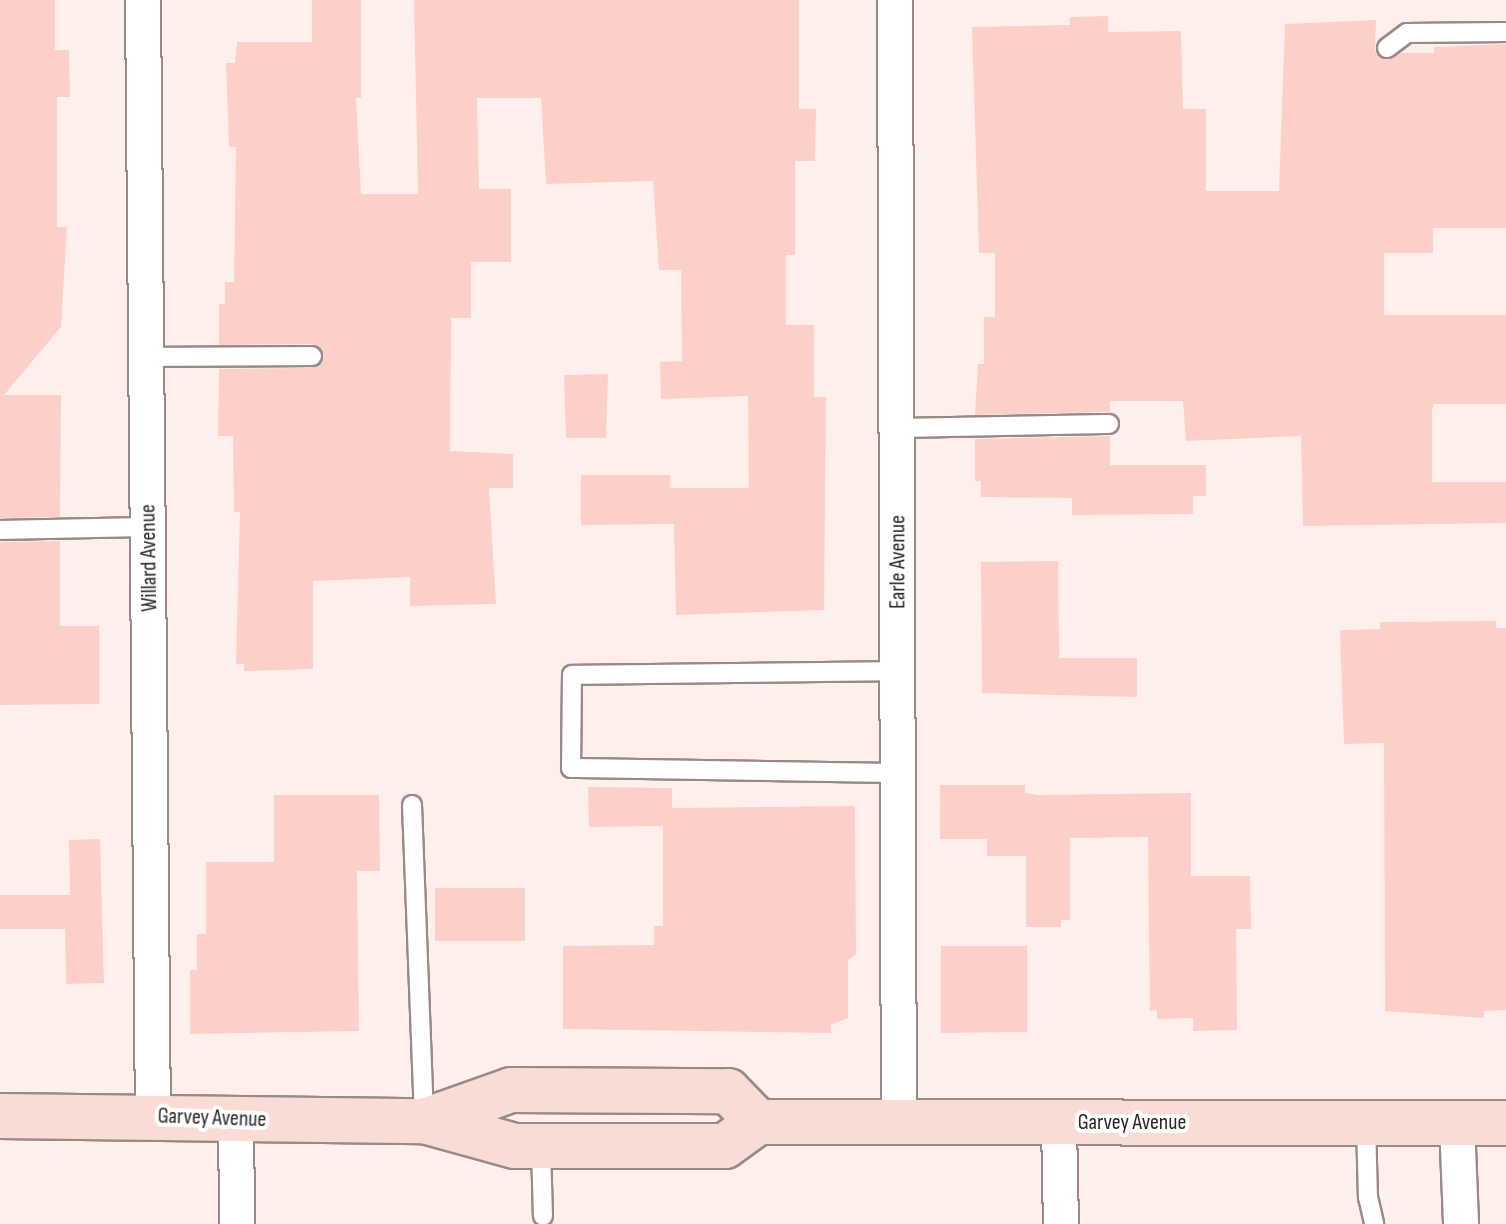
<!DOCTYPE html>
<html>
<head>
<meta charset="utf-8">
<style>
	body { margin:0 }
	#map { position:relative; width:1506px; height:1224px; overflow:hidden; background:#ffefec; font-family:"Sofia Sans Condensed",sans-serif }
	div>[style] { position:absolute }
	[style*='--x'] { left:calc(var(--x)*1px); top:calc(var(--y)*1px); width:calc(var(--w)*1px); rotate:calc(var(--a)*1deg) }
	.building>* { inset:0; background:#fcd0c9 }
	.roads { filter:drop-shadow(2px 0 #988a87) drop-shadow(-2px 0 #988a87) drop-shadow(0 2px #988a87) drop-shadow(0 -2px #988a87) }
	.service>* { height:18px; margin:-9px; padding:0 9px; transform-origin:9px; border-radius:9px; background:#fff }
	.minor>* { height:34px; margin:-17px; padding:0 17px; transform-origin:17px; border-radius:17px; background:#fff }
	.primary>* { height:44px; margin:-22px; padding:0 22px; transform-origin:22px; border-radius:22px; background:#fadcd6 }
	span { translate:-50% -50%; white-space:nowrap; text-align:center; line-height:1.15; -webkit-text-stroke:8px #fff; paint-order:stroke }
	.street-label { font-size:22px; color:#2a2423 }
</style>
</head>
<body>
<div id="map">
	<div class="building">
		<i style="clip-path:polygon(0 0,55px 0,55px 50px,69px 50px,70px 97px,57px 97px,57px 227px,67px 227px,61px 327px,4px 395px,61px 395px,60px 517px,0 518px)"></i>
		<i style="clip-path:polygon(312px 0,361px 0,361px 98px,356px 98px,361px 194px,418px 194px,414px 0,799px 0,799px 109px,816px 109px,815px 161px,795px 161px,795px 255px,786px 255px,786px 325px,814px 325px,814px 397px,826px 397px,824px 610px,676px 615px,674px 524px,581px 525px,581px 475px,670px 475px,670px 488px,749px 488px,748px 396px,661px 399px,660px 362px,682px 361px,681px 270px,659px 270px,653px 181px,546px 184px,541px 98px,477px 98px,479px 189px,511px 189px,511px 262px,471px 262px,471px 318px,451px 318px,450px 451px,513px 454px,513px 488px,489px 488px,496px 604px,410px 606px,410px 577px,313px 581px,313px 669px,244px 671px,244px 664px,236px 664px,240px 512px,234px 512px,233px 436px,218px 436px,219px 369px,312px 368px,324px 355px,312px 344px,219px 345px,219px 304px,225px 304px,225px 282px,234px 282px,236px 147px,229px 147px,226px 63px,235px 63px,237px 42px,312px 42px)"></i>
		<i style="clip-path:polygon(1108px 16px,1108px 32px,1181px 31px,1183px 109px,1206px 109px,1206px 191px,1279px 191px,1285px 24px,1376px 20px,1375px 50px,1388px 60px,1401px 53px,1434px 53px,1434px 47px,1506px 44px,1506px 228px,1433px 228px,1433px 253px,1384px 253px,1384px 315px,1506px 315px,1506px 404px,1434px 404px,1432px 410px,1432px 482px,1506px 482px,1506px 523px,1303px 526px,1301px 436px,1186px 441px,1183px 401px,1110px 401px,1110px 412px,975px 415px,978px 364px,984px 364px,984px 317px,995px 317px,995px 253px,979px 253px,972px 27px,1070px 25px,1070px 17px)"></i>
		<i style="clip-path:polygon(608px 374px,606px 438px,566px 438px,564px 375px)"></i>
		<i style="clip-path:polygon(1110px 436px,1110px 465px,1206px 465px,1206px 496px,1193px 496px,1193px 514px,1072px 515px,1072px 498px,981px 497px,981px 481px,975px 481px,975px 439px)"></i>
		<i style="clip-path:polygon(60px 541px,60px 626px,99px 626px,99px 704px,0 705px,0 542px)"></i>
		<i style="clip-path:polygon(1058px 561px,1059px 658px,1137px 658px,1137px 697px,982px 693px,981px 562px)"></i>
		<i style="clip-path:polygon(1496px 621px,1496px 628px,1506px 628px,1506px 1010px,1484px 1011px,1484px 1018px,1385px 1011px,1384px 743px,1344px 744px,1340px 630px,1380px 629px,1380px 622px)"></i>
		<i style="clip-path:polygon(940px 785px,1025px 785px,1025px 793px,1039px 795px,1191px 793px,1191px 876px,1250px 876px,1251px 929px,1236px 929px,1237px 1030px,1193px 1031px,1193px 1018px,1157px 1019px,1157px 1010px,1150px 1011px,1148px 837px,1070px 838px,1070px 920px,1061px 920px,1061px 927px,1026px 927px,1026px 856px,987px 856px,987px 839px,940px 839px)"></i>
		<i style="clip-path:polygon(588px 787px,672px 788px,672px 808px,855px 806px,856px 954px,848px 960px,848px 1018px,831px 1025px,831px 1033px,563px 1029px,563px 946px,654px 945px,654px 926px,663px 926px,663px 826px,589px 827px)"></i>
		<i style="clip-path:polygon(274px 795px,379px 795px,380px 871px,357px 871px,359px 1031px,190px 1034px,190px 970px,197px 970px,197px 934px,206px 934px,206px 862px,274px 862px)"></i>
		<i style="clip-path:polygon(100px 839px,104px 983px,66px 984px,65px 929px,0 929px,0 895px,70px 895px,69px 840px)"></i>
		<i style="clip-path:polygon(435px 888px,525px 888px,525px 941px,435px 941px)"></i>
		<i style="clip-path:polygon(941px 946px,1027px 946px,1027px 1032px,941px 1033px)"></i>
	</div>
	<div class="roads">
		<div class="service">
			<i style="--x:1387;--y:48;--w:25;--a:-37"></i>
			<i style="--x:1407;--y:33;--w:99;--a:-0.6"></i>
			<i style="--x:147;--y:357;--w:165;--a:-0.3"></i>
			<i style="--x:896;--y:428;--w:213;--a:-1.1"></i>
			<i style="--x:0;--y:530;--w:148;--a:-1.2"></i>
			<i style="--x:899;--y:671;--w:327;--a:179.3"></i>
			<i style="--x:572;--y:675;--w:93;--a:90.6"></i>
			<i style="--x:571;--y:768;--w:328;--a:0.9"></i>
			<i style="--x:412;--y:805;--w:316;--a:87.8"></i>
			<i style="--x:1366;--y:1123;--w:74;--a:88.5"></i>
			<i style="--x:1368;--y:1197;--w:28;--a:77"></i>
			<i style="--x:541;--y:1146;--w:70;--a:88.4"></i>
		</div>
		<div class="minor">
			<i style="--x:143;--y:0;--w:1116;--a:89.49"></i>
			<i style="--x:895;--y:0;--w:1123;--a:89.8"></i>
			<i style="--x:236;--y:1120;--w:104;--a:89.4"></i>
			<i style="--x:1059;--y:1123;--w:101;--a:88.9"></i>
			<i style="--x:1457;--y:1123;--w:101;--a:87.7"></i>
		</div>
		<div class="primary">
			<i style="--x:0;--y:1116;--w:424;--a:0.7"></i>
			<i style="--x:424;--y:1121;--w:94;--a:15.4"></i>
			<i style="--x:515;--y:1146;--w:210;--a:0"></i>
			<i style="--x:725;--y:1146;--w:41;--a:-36"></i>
			<i style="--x:758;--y:1122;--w:748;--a:0.08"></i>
			<i style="--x:424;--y:1121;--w:92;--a:-19.6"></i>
			<i style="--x:511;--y:1090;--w:217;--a:0.3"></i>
			<i style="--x:728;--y:1091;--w:43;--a:45.9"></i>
		</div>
	</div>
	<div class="street-label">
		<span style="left:149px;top:558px;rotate:-91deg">Willard Avenue</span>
		<span style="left:898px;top:562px;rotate:-90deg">Earle Avenue</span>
		<span style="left:212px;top:1118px;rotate:2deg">Garvey Avenue</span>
		<span style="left:1132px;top:1123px">Garvey Avenue</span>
	</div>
</div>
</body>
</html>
